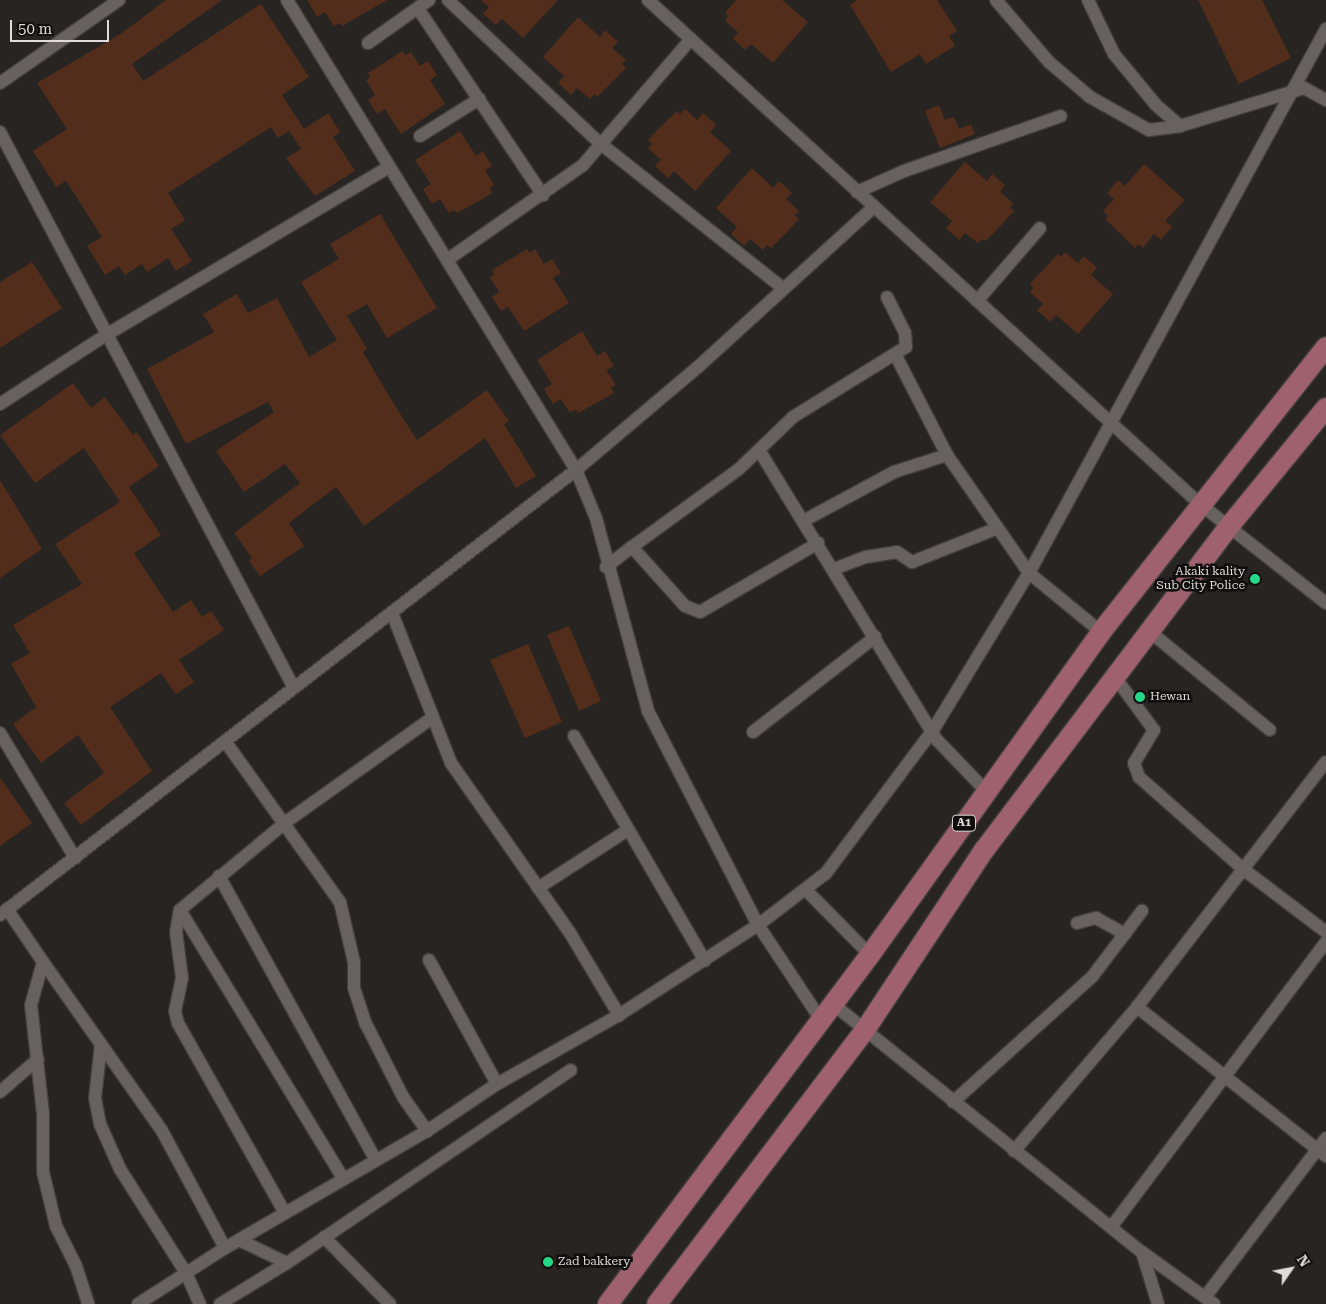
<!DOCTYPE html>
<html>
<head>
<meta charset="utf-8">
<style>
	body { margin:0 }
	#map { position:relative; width:1326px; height:1304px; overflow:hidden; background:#282422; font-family:"Roboto Serif",serif }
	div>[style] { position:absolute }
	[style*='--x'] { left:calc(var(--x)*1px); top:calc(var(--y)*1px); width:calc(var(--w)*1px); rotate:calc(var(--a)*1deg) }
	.building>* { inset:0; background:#522d1c }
	.roads { filter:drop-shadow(1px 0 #423f3e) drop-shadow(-1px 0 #423f3e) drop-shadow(0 1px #423f3e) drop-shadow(0 -1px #423f3e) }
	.minor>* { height:12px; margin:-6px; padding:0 6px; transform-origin:6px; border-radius:6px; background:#676260 }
	.primary>* { height:20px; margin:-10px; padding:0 10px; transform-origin:10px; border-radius:10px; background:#9e616d }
	.dots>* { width:14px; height:14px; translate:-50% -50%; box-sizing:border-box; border:2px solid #100e0d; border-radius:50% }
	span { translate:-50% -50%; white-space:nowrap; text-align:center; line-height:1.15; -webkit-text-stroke:5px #100e0d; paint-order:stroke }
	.shield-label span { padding:1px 4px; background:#100e0d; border:1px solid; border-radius:4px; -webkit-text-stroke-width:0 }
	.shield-label { font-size:11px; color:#dfdcdb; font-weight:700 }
	.poi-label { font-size:12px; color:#dfdcdb }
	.right { translate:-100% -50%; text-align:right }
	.left { translate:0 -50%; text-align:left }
	.north { position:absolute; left:1266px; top:1244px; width:50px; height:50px; -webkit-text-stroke:4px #100e0d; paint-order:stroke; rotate:57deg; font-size:14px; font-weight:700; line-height:20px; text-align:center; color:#dfdcdb }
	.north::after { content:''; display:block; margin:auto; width:18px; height:22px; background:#dfdcdb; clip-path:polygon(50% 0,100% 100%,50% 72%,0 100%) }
	.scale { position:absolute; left:10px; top:20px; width:99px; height:22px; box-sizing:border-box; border:2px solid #dfdcdb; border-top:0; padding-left:6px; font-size:15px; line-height:18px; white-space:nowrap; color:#dfdcdb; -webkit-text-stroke:4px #100e0d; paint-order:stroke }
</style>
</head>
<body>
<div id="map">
	<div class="building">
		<i style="clip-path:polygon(166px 0,222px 0,132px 64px,143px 81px,261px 4px,309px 77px,282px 95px,304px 129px,328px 113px,340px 132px,333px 137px,355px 171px,315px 196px,286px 158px,301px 149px,289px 131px,278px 138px,271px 127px,168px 193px,185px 220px,171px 229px,192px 261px,176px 271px,168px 258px,147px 272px,142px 264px,125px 275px,119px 266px,105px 275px,87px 246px,102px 237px,66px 181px,56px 187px,33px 151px,67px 129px,37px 83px,122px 33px)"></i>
		<i style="clip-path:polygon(307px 0,387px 0,342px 26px,340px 23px,334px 26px,325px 12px,317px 17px)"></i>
		<i style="clip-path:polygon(481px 0,558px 0,523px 38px,502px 19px,496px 25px,483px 14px,489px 7px)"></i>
		<i style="clip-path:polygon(736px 0,782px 0,808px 22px,773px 63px,751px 44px,745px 50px,733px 39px,738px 32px,725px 21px,728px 16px,725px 13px)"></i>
		<i style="clip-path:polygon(857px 0,937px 0,957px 31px,949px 36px,955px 46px,926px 64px,920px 54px,891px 72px,850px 5px)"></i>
		<i style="clip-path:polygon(1198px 0,1262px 0,1291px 58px,1239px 84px)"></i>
		<i style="clip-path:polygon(578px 17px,600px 37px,605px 30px,618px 42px,612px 48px,626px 60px,622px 64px,626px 68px,597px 97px,594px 94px,590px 99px,577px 88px,571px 95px,558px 83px,564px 76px,543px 57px)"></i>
		<i style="clip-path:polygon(403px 51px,405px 55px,411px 52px,420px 66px,428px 61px,437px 75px,430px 80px,445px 104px,401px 134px,385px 109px,377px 114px,368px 100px,375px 95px,366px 80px,370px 77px,368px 73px)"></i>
		<i style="clip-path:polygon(939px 105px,945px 120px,954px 117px,959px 129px,971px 124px,975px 134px,940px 148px,925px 111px)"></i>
		<i style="clip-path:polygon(685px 109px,697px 120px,703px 113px,716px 125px,710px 132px,731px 151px,695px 191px,674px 171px,668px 178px,655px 166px,661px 160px,648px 148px,652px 144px,648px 140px,657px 130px,677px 111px,680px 114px)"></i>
		<i style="clip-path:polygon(460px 131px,476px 156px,483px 151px,492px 166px,485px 170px,494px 185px,490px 188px,492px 193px,481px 200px,457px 213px,454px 210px,449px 213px,440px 199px,432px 204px,423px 189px,431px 184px,415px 160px)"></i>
		<i style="clip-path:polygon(965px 162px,987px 181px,992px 174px,1005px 185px,1000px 192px,1013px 203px,1010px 208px,1014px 211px,1004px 222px,986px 241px,982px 239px,978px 243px,965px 233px,959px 240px,946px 228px,952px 221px,930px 202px)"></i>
		<i style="clip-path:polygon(1144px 164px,1185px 200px,1165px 221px,1172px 227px,1161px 240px,1154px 234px,1143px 248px,1138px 244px,1135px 248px,1105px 219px,1108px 216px,1103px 211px,1114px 199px,1107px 193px,1118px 180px,1125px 186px)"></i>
		<i style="clip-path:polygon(752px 168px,773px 188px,779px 181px,792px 193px,786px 199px,799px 211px,795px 215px,799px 219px,790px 229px,771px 248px,767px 245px,763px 250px,750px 239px,744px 246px,731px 234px,737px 227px,716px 208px)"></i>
		<i style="clip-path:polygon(380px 214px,437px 308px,387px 338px,367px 304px,347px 316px,367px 349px,363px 352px,392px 401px,417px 440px,487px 390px,509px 421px,504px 424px,536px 476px,516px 488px,485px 438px,364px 526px,336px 487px,289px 523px,304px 546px,260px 576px,249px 561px,252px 558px,234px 533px,300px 483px,285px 464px,244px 492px,216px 451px,274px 412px,268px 402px,186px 444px,147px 369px,214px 332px,203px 314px,237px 294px,248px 313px,277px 298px,309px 357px,337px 340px,301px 282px,339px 259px,330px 244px)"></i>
		<i style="clip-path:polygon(527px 249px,530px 253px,535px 249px,544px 264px,552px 259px,561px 273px,553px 278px,569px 303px,524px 331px,508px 307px,501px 311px,492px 297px,499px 292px,490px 277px,494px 274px,492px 270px)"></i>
		<i style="clip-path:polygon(1065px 252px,1078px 263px,1084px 256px,1097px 268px,1091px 275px,1113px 294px,1078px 334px,1056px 315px,1050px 322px,1037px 310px,1043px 304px,1030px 292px,1033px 288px,1030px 284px,1039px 274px,1058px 254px,1061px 257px)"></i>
		<i style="clip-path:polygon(32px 262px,62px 308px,0 348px,0 282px)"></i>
		<i style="clip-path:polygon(582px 331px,597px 356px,605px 351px,614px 366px,606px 370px,616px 385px,611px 388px,614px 393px,602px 400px,578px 413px,576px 409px,570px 413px,561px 399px,553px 404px,544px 389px,552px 384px,537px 360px)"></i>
		<i style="clip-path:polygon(73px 383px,91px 408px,105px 397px,133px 435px,137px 432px,159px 466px,129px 487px,161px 535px,134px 553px,173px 612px,191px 600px,202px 617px,211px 611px,224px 630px,179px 660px,194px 682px,176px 694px,161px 673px,110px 707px,152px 771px,81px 825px,64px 803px,104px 773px,78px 735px,41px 763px,13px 724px,36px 707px,11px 664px,30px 653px,13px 625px,82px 584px,55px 544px,120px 502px,84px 448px,35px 483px,0 435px)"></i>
		<i style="clip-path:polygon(0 480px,42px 549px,0 578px)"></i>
		<i style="clip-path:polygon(569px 626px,601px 701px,579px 711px,547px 635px)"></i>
		<i style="clip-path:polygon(528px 644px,562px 722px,525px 738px,490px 660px)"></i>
		<i style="clip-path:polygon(0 778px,32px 823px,0 846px)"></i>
	</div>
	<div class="roads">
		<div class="minor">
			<i style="--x:287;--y:0;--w:552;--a:58.41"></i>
			<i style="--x:576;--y:470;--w:52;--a:67.4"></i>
			<i style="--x:596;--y:518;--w:200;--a:74.9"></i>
			<i style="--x:648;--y:711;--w:241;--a:62.8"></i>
			<i style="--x:758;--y:925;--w:114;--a:56.4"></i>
			<i style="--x:448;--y:0;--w:210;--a:43.3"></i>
			<i style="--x:601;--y:144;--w:232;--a:38.4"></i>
			<i style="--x:648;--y:0;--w:747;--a:42.4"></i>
			<i style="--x:1200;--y:504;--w:160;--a:38.2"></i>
			<i style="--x:996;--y:0;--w:82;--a:49.5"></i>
			<i style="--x:1049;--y:62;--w:54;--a:40.5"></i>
			<i style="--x:1090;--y:97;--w:68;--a:29.2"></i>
			<i style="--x:1149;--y:130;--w:31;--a:-7"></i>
			<i style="--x:1180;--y:126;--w:130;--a:-17"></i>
			<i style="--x:1304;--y:88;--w:25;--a:29"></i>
			<i style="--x:1088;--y:0;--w:60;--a:64.3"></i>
			<i style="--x:1114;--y:54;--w:66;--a:50.5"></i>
			<i style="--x:1156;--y:105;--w:32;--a:41"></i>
			<i style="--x:419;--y:10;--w:223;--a:56.2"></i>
			<i style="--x:368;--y:43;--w:75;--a:-35.2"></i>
			<i style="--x:0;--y:83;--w:145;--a:-34.9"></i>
			<i style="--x:0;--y:132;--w:627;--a:62.13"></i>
			<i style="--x:420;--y:136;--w:70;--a:-32.1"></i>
			<i style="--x:857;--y:192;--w:51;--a:-24.1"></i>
			<i style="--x:904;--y:171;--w:166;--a:-19.3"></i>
			<i style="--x:447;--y:260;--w:166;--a:-34.9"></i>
			<i style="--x:583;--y:165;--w:166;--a:-49.4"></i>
			<i style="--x:977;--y:301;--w:96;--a:-49.2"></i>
			<i style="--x:896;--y:356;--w:111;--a:62.7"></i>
			<i style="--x:947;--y:455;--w:144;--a:55.2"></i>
			<i style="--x:1029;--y:573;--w:93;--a:39.3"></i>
			<i style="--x:0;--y:404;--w:126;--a:-33.1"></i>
			<i style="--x:106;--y:335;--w:329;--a:-30.7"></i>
			<i style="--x:759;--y:450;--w:340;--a:58.5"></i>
			<i style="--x:937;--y:740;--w:71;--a:46.1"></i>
			<i style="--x:805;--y:520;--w:101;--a:-28.3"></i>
			<i style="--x:894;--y:472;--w:56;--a:-17.8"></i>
			<i style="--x:632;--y:547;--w:132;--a:-36.1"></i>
			<i style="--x:739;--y:469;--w:75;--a:-43.9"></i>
			<i style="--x:793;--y:417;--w:133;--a:-31.8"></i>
			<i style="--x:906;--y:347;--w:14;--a:-94"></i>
			<i style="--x:905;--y:333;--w:40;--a:-116.6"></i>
			<i style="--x:606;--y:567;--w:33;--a:-38"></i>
			<i style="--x:632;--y:547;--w:79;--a:48.1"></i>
			<i style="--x:685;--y:606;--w:16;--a:22"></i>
			<i style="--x:700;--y:612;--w:137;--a:-30.3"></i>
			<i style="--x:834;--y:569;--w:34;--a:-21"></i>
			<i style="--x:866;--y:557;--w:31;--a:-9"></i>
			<i style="--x:897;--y:552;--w:18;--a:34"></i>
			<i style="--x:912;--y:562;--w:92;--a:-21.6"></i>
			<i style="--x:392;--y:613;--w:161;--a:68.5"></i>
			<i style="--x:451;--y:763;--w:208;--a:55"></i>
			<i style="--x:570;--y:933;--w:96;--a:59.1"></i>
			<i style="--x:1149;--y:631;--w:156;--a:39.3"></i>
			<i style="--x:1115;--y:677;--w:66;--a:53.7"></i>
			<i style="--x:1154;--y:730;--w:39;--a:121"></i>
			<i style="--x:1134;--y:763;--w:15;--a:70"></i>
			<i style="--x:1139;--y:777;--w:139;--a:41.5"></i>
			<i style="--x:1243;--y:869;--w:104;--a:37.2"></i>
			<i style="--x:753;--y:732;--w:155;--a:-37.9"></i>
			<i style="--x:0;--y:733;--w:146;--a:59"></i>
			<i style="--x:574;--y:736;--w:260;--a:59.8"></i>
			<i style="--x:225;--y:741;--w:198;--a:54.5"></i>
			<i style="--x:340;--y:902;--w:62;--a:76.9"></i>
			<i style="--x:354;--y:962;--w:26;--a:90"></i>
			<i style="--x:354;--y:988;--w:38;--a:72"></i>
			<i style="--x:366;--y:1024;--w:82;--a:63.1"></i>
			<i style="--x:403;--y:1097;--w:42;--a:54.8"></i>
			<i style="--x:219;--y:876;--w:323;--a:61.1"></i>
			<i style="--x:538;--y:888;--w:105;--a:-32.9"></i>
			<i style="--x:806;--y:890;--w:91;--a:45.4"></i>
			<i style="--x:7;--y:909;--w:64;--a:55.8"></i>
			<i style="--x:43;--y:962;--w:45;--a:105.6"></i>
			<i style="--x:31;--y:1005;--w:109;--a:83.7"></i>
			<i style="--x:43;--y:1113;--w:59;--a:90"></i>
			<i style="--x:43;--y:1172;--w:56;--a:76.5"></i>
			<i style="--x:56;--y:1226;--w:45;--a:63.4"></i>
			<i style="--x:76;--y:1266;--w:40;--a:72"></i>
			<i style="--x:180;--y:910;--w:314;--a:58.7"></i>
			<i style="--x:0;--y:915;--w:728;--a:-37.69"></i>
			<i style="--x:576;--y:470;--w:160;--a:-40.2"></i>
			<i style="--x:698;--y:367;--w:238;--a:-42.3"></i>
			<i style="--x:1077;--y:923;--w:20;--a:-15"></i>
			<i style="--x:1096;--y:918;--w:33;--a:29"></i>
			<i style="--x:429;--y:960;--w:141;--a:61.3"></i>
			<i style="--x:43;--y:962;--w:204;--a:54.8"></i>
			<i style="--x:161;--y:1129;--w:135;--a:61.7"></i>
			<i style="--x:833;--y:1004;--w:396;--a:38.8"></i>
			<i style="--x:1142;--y:1252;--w:89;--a:35.8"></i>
			<i style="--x:1137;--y:1007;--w:241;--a:38.3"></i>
			<i style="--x:101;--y:1044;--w:54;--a:96.3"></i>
			<i style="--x:95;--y:1098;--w:26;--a:79"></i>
			<i style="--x:100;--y:1124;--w:49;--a:66"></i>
			<i style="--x:120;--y:1169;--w:123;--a:57.6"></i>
			<i style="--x:186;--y:1273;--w:34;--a:66"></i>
			<i style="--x:0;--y:1092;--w:50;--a:-41"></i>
			<i style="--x:953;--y:1102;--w:187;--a:-42"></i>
			<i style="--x:1092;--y:977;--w:83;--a:-52.9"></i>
			<i style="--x:1014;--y:1151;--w:189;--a:-49.5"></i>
			<i style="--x:1137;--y:1007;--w:309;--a:-52.4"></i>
			<i style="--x:285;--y:1213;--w:218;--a:-119.4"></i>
			<i style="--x:178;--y:1023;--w:12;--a:-104"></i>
			<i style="--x:175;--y:1011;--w:34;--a:-78"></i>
			<i style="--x:182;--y:978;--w:46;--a:-97.4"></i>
			<i style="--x:176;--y:932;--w:22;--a:-80"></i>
			<i style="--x:180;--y:910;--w:138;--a:-39.7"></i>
			<i style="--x:286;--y:822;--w:179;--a:-35.5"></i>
			<i style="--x:1112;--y:1226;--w:356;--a:-53"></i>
			<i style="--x:324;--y:1237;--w:94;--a:45.4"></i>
			<i style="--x:239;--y:1240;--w:53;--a:25.6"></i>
			<i style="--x:1142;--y:1252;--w:54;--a:72.9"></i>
			<i style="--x:1205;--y:1297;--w:200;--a:-52.7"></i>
			<i style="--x:138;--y:1304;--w:103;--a:-32.8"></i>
			<i style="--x:225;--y:1248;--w:233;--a:-30.1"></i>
			<i style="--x:427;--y:1131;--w:84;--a:-33.9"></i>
			<i style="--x:497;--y:1084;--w:140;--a:-29.5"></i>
			<i style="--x:619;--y:1015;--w:166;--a:-32.9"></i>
			<i style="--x:758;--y:925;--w:86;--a:-37.4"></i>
			<i style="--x:826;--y:873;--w:179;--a:-53.2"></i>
			<i style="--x:933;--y:730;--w:184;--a:-58.6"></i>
			<i style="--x:1029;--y:573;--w:620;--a:-61.37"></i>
			<i style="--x:220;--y:1304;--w:79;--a:-31.5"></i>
			<i style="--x:287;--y:1263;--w:343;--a:-34.2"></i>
		</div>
		<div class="primary">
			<i style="--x:608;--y:1304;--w:436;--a:-53.1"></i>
			<i style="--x:870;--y:955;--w:397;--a:-54.4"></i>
			<i style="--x:1101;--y:632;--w:363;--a:-51.7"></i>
			<i style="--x:657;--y:1304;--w:344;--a:-52.8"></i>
			<i style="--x:865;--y:1030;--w:217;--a:-56.5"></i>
			<i style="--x:985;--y:849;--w:408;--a:-52.9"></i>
			<i style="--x:1231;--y:524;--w:150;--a:-50.7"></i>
		</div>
	</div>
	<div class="dots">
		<i style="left:1255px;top:579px;background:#23d886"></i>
		<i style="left:1140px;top:697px;background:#23d886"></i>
		<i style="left:548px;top:1262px;background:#23d886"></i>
	</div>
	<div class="shield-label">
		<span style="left:964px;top:823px">A1</span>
	</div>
	<div class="poi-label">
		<span class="right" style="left:1245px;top:579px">Akaki kality<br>Sub City Police</span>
		<span class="left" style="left:1150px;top:697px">Hewan</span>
		<span class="left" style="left:558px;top:1262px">Zad bakkery</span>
	</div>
	<div class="north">N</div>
	<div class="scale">50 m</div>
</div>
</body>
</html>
